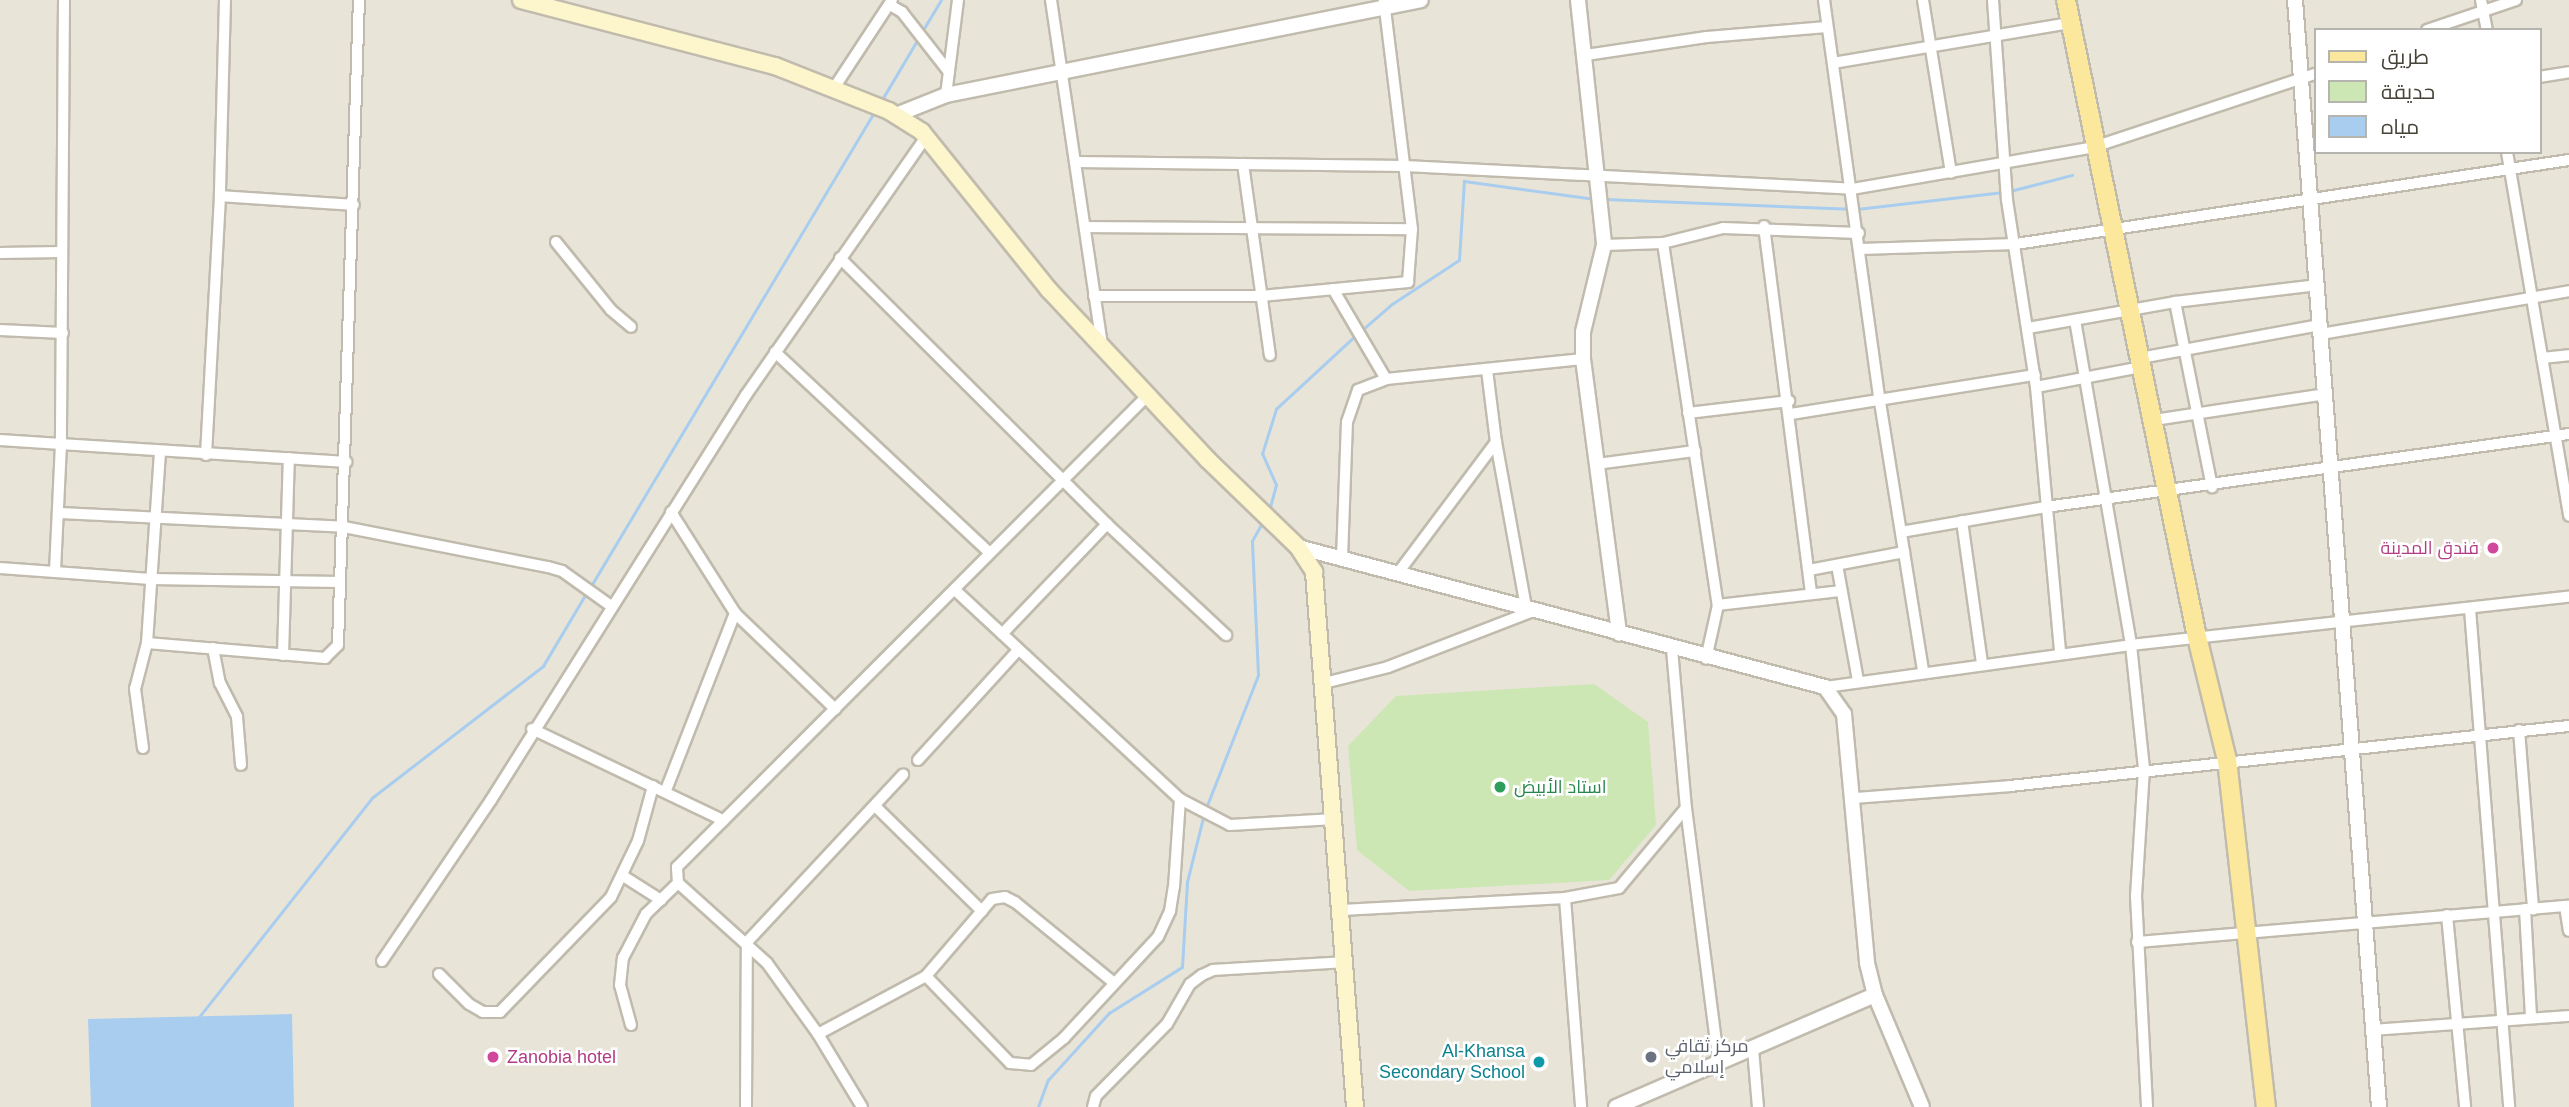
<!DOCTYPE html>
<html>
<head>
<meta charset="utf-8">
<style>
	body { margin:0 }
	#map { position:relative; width:2569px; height:1107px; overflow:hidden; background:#f5f2ea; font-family:Arial,Cairo,sans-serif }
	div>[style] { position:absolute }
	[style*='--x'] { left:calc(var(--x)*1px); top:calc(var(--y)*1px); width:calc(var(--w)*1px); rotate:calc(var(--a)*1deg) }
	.residential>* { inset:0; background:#e8e5d8 }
	.green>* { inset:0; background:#cce7b4 }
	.water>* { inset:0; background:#a9cdef }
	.stream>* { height:2.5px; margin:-1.25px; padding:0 1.25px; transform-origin:1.25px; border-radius:1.25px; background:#a9cdef }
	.roads { filter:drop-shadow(2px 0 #c0bbad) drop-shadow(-2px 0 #c0bbad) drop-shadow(0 2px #c0bbad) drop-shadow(0 -2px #c0bbad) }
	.minor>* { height:10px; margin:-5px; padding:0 5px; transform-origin:5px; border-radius:5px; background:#fff }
	.tertiary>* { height:14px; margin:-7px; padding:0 7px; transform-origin:7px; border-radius:7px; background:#fff }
	.secondary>* { height:16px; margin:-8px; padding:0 8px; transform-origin:8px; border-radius:8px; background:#fdf5cc }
	.primary>* { height:18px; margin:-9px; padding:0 9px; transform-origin:9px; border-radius:9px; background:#fbe89c }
	.dots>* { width:19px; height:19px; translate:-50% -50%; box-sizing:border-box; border:4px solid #fff; border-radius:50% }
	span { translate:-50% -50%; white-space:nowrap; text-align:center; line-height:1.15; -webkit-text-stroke:5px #fff; paint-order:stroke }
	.hotel-label { font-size:18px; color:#b23c85 }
	.right { translate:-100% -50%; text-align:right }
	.left { translate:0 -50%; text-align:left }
	.leisure-label { font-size:18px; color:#27864d }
	.worship-label { font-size:18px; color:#5b616d }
	.culture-label { font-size:18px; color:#0d838f }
	.legend { position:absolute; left:2314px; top:28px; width:228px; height:126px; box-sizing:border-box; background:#fff; border:2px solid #b6b4af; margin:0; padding:9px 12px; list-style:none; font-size:21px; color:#484338 }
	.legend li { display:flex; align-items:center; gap:14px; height:35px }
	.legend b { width:35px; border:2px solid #b6b4af }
</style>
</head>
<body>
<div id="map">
	<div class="residential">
		<i style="clip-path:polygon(evenodd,0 0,2569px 0,2569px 1107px,0 1107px,0 0,2315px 30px,2539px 30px,2539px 152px,2315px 152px,2315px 30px)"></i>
	</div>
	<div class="green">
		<i style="clip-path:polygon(1594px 684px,1648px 722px,1656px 825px,1609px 880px,1409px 891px,1357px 850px,1348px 746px,1396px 696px)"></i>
	</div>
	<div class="water">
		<i style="clip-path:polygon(292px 1014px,294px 1107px,91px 1107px,88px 1019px)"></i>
	</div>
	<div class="stream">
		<i style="--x:923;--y:30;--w:35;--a:-59"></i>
		<i style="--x:880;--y:103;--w:74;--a:-59.3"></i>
		<i style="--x:2010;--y:191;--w:64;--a:-14.5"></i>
		<i style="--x:1605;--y:199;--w:245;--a:2.3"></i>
		<i style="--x:1857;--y:209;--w:147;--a:-6.6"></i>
		<i style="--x:1361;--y:331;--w:41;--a:-41.1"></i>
		<i style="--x:1392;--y:304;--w:80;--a:-33.3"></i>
		<i style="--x:1459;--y:260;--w:79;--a:-86.4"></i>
		<i style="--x:1464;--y:181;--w:132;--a:7.8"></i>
		<i style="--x:1269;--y:511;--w:27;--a:-75"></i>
		<i style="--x:1276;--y:485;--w:34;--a:-114"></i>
		<i style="--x:1262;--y:454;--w:47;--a:-72.7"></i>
		<i style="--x:1276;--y:409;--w:109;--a:-42.8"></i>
		<i style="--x:591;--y:586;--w:553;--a:-59.13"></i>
		<i style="--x:1206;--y:808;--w:143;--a:-68.6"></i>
		<i style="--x:1258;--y:675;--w:134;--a:-92.6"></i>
		<i style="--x:1252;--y:541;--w:21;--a:-61"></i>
		<i style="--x:199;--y:1017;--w:280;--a:-51.7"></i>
		<i style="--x:373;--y:797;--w:215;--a:-37.6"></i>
		<i style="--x:543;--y:666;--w:86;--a:-59.3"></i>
		<i style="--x:1038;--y:1107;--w:29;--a:-70"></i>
		<i style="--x:1048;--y:1080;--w:91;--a:-47.7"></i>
		<i style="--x:1109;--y:1013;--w:86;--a:-32.2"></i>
		<i style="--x:1182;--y:967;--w:85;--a:-86.6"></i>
		<i style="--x:1187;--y:882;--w:70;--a:-76"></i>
	</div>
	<div class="roads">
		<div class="minor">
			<i style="--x:64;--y:0;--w:444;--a:90.4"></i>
			<i style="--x:61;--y:444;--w:286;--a:3.6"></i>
			<i style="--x:225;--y:0;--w:196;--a:91.5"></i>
			<i style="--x:220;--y:196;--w:134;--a:3.8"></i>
			<i style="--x:1051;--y:0;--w:351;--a:81.6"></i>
			<i style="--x:1824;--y:0;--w:406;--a:82.1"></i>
			<i style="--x:1880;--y:402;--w:272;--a:80.9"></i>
			<i style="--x:1923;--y:0;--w:175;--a:80.8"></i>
			<i style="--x:1993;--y:0;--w:200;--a:86"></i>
			<i style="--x:2007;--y:200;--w:189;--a:81.2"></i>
			<i style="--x:2036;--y:387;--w:267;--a:84.8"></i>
			<i style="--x:2481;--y:0;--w:31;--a:79"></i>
			<i style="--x:890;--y:5;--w:14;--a:30"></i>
			<i style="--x:902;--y:12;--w:76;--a:51.9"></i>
			<i style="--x:2427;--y:30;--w:94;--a:-18.6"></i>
			<i style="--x:1586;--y:55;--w:122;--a:-8.5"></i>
			<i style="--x:1707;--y:37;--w:120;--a:-4.8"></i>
			<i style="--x:1833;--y:63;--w:240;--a:-9.6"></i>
			<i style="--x:2539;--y:77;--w:30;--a:-9"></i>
			<i style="--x:834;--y:88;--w:105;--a:-56.6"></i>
			<i style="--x:946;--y:95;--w:96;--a:-82.8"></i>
			<i style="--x:2507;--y:152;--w:369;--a:80.3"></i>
			<i style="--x:1076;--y:162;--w:329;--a:0.7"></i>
			<i style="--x:1405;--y:166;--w:448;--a:2.9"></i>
			<i style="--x:1852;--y:189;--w:246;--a:-9.8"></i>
			<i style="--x:2094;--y:147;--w:233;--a:-18.3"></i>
			<i style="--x:1243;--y:164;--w:193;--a:82"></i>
			<i style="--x:1764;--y:226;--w:370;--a:82.7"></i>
			<i style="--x:1085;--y:227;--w:327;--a:0.4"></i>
			<i style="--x:556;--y:242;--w:87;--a:51"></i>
			<i style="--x:611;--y:310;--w:26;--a:40"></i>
			<i style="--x:1663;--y:243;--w:366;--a:81.4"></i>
			<i style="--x:1718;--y:605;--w:55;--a:102.5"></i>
			<i style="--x:1604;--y:245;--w:59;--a:-1.9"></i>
			<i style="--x:1663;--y:243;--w:62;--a:-14"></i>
			<i style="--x:1723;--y:228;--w:136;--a:2.1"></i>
			<i style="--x:1860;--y:249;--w:156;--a:-1.8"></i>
			<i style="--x:2016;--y:244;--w:559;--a:-8.64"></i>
			<i style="--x:0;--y:253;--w:62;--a:-0.9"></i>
			<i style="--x:840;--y:258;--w:377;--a:44.9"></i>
			<i style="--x:1107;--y:524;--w:163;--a:43"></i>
			<i style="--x:1333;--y:289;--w:104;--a:59.5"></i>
			<i style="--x:1094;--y:296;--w:167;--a:0"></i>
			<i style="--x:1261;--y:296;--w:148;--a:-5.4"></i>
			<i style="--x:1408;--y:282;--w:53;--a:-85.7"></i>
			<i style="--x:1412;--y:229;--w:231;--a:-97"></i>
			<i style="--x:2175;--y:302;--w:189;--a:78.7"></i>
			<i style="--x:2075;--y:320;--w:330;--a:80.2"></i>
			<i style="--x:2131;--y:645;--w:125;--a:84"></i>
			<i style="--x:2144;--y:769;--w:127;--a:93.6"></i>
			<i style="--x:2136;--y:896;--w:211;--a:87"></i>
			<i style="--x:2028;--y:328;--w:149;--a:-10"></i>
			<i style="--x:2175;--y:302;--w:144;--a:-6.8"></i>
			<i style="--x:0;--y:330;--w:63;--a:2.7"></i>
			<i style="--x:2321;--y:334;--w:252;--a:-9.8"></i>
			<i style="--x:775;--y:352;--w:294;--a:43.1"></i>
			<i style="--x:2140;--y:358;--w:183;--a:-10.4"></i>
			<i style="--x:2542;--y:358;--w:27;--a:-6"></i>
			<i style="--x:1487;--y:370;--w:73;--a:82.9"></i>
			<i style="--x:2036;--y:387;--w:108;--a:-10.7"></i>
			<i style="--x:1688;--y:413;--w:102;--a:-6.8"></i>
			<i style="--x:1791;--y:414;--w:247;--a:-9.1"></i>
			<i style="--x:2154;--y:420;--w:174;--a:-8.6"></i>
			<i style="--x:0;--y:440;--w:61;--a:3.8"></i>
			<i style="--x:61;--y:444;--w:128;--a:92.7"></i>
			<i style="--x:206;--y:455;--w:259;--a:-86.9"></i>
			<i style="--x:1597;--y:464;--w:99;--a:-7.6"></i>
			<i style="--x:671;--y:512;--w:120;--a:57.6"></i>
			<i style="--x:735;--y:613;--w:139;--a:43.8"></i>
			<i style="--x:60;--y:513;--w:284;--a:2.8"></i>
			<i style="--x:344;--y:527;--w:208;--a:11.1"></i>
			<i style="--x:548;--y:567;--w:15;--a:16"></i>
			<i style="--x:562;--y:571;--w:60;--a:35.5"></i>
			<i style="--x:1962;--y:521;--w:143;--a:82"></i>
			<i style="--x:1901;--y:532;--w:147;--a:-9.8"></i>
			<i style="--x:2046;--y:507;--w:528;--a:-7.95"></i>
			<i style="--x:1342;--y:558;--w:136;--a:-87.9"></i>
			<i style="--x:1347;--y:422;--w:34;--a:-71"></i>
			<i style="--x:1358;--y:390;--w:30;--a:-21"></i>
			<i style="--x:1386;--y:379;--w:198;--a:-5.8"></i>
			<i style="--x:1837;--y:565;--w:117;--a:79.7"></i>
			<i style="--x:0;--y:568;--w:151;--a:4.2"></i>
			<i style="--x:151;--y:579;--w:189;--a:0.9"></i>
			<i style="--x:1809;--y:570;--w:97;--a:-10.7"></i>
			<i style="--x:1398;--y:573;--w:164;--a:-53.2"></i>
			<i style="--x:1496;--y:442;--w:168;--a:79.7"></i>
			<i style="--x:955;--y:590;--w:307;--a:42.9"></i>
			<i style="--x:1180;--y:799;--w:56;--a:27.5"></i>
			<i style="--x:1230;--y:825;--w:105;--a:-3.3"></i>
			<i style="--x:1718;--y:605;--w:124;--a:-6.5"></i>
			<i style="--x:2470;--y:609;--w:500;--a:85.5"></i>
			<i style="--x:1002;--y:634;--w:152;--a:-46.3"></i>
			<i style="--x:147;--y:643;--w:179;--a:4.8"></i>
			<i style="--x:325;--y:658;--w:18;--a:-45"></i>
			<i style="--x:338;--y:645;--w:645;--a:-88.14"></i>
			<i style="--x:213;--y:648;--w:36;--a:79"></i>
			<i style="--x:220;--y:683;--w:38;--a:63"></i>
			<i style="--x:237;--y:717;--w:48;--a:85.2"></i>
			<i style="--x:1672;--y:649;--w:160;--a:85"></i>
			<i style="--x:1686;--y:808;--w:258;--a:82.7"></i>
			<i style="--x:283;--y:655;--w:197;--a:-88.3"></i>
			<i style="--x:1324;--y:683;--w:66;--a:-14"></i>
			<i style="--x:1388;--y:667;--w:159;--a:-21.1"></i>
			<i style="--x:1825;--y:687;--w:309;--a:-7.8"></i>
			<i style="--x:2131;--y:645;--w:441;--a:-6.3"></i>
			<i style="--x:532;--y:729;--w:212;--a:25.5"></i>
			<i style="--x:2519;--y:730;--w:180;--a:85.5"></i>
			<i style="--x:143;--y:748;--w:60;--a:-97.7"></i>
			<i style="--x:135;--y:689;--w:48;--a:-75.4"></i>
			<i style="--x:147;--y:643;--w:191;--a:-86.1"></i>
			<i style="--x:918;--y:760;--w:149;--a:-47.7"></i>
			<i style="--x:666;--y:790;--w:190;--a:-68.7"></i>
			<i style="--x:1855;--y:798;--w:155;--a:-4.4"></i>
			<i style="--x:2010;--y:786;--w:562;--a:-6.13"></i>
			<i style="--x:875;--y:806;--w:150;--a:44.5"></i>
			<i style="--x:623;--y:876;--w:45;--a:32.3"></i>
			<i style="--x:1565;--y:898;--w:55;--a:-10.5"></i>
			<i style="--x:1619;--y:888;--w:104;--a:-50.1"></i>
			<i style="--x:2565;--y:906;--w:25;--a:81"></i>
			<i style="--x:2525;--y:909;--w:109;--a:86.8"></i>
			<i style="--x:1342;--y:910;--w:223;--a:-3.1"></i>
			<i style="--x:1565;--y:898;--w:210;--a:85.6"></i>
			<i style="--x:2447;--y:915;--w:193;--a:84.6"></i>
			<i style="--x:2137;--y:942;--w:433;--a:-4.8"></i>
			<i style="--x:382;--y:961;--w:194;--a:-55.9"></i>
			<i style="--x:491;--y:800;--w:479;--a:-57.8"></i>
			<i style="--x:746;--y:395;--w:316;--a:-55.1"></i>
			<i style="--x:439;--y:974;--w:42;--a:45"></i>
			<i style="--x:469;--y:1004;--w:16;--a:30"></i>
			<i style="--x:483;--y:1012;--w:17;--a:0"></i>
			<i style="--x:500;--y:1012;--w:160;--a:-46"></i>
			<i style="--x:611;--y:897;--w:62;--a:-64.3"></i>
			<i style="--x:638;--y:841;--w:57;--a:-74.7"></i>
			<i style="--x:926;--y:976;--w:121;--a:46"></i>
			<i style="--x:1010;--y:1063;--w:21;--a:5"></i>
			<i style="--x:1031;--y:1065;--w:43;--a:-39.3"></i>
			<i style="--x:1064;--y:1038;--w:138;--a:-47.1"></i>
			<i style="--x:1158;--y:937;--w:29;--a:-65"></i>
			<i style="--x:1170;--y:911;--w:24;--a:-81"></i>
			<i style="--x:1174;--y:887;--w:88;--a:-86.1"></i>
			<i style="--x:631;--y:1025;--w:41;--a:-105.4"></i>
			<i style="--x:620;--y:985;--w:27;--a:-84"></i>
			<i style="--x:623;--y:958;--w:50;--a:-62.4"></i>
			<i style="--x:646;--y:914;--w:45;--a:-44.1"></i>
			<i style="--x:2373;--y:1030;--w:196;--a:-4.1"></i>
			<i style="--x:818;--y:1034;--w:123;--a:-28.2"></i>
			<i style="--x:926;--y:976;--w:101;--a:-49.4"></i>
			<i style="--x:992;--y:899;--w:13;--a:-9"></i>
			<i style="--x:1005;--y:897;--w:11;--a:27"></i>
			<i style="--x:1015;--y:902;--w:127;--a:39.2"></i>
			<i style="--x:1753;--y:1049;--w:58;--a:85.1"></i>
			<i style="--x:746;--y:1107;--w:165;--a:-89.7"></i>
			<i style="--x:747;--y:942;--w:229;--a:-47"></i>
			<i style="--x:862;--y:1107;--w:85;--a:-121.1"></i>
			<i style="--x:818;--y:1034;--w:87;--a:-125.7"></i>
			<i style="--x:767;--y:963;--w:120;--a:-138"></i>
			<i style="--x:678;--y:883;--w:16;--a:-94"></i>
			<i style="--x:677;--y:867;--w:665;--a:-45.06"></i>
			<i style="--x:1093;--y:1107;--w:11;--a:-75"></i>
			<i style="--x:1096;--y:1096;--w:101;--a:-45.4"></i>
			<i style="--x:1167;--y:1024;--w:46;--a:-60.1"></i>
			<i style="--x:1190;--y:984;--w:15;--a:-37"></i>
			<i style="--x:1202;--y:975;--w:12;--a:-24"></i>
			<i style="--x:1213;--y:970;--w:133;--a:-3.4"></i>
		</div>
		<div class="tertiary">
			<i style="--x:1578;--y:0;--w:246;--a:83.9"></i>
			<i style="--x:1604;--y:245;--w:89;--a:103.6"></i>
			<i style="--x:1583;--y:332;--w:27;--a:90"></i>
			<i style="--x:1583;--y:359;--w:277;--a:82.5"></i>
			<i style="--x:2295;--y:0;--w:1110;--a:85.66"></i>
			<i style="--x:896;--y:115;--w:54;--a:-21.8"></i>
			<i style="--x:946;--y:95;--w:484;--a:-11.3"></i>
			<i style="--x:1298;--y:547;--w:545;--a:14.88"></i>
			<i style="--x:1825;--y:687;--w:33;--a:55"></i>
			<i style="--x:1844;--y:714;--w:250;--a:84.7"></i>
			<i style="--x:1867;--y:963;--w:33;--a:76"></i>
			<i style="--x:1875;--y:995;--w:121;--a:67.2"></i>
			<i style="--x:1616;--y:1107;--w:282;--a:-23.4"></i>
		</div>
		<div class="secondary">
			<i style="--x:521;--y:0;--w:262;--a:14.6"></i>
			<i style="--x:775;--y:66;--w:123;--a:21.5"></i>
			<i style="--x:889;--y:111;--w:39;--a:32"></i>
			<i style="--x:922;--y:132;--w:203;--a:51.2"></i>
			<i style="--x:1049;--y:290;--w:231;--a:46.9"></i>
			<i style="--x:1207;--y:459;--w:127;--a:44"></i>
			<i style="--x:1298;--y:547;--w:30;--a:57"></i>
			<i style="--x:1314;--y:572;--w:537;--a:85.62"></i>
		</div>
		<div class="primary">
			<i style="--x:2066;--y:0;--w:650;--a:78.38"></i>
			<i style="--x:2197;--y:637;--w:127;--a:76.3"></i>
			<i style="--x:2227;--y:760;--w:349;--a:83.6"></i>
		</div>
	</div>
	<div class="dots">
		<i style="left:2493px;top:548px;background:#d1479c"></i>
		<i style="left:1500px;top:787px;background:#2e9e5b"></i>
		<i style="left:493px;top:1057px;background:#d1479c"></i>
		<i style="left:1651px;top:1057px;background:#6b7280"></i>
		<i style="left:1539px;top:1062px;background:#0f9aa8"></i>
	</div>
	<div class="hotel-label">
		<span class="right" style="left:2479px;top:548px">فندق المدينة</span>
		<span class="left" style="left:507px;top:1057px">Zanobia hotel</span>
	</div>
	<div class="leisure-label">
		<span class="left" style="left:1514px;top:787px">استاد الأبيض</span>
	</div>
	<div class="worship-label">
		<span class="left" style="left:1665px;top:1057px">مركز ثقافي<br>إسلامي</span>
	</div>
	<div class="culture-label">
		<span class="right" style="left:1525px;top:1062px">Al-Khansa<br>Secondary School</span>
	</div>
	<ul class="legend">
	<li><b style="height:9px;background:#fbe89c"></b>طريق</li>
	<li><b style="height:19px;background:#cce7b4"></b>حديقة</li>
	<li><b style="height:19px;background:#a9cdef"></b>مياه</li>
	</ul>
</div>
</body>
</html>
